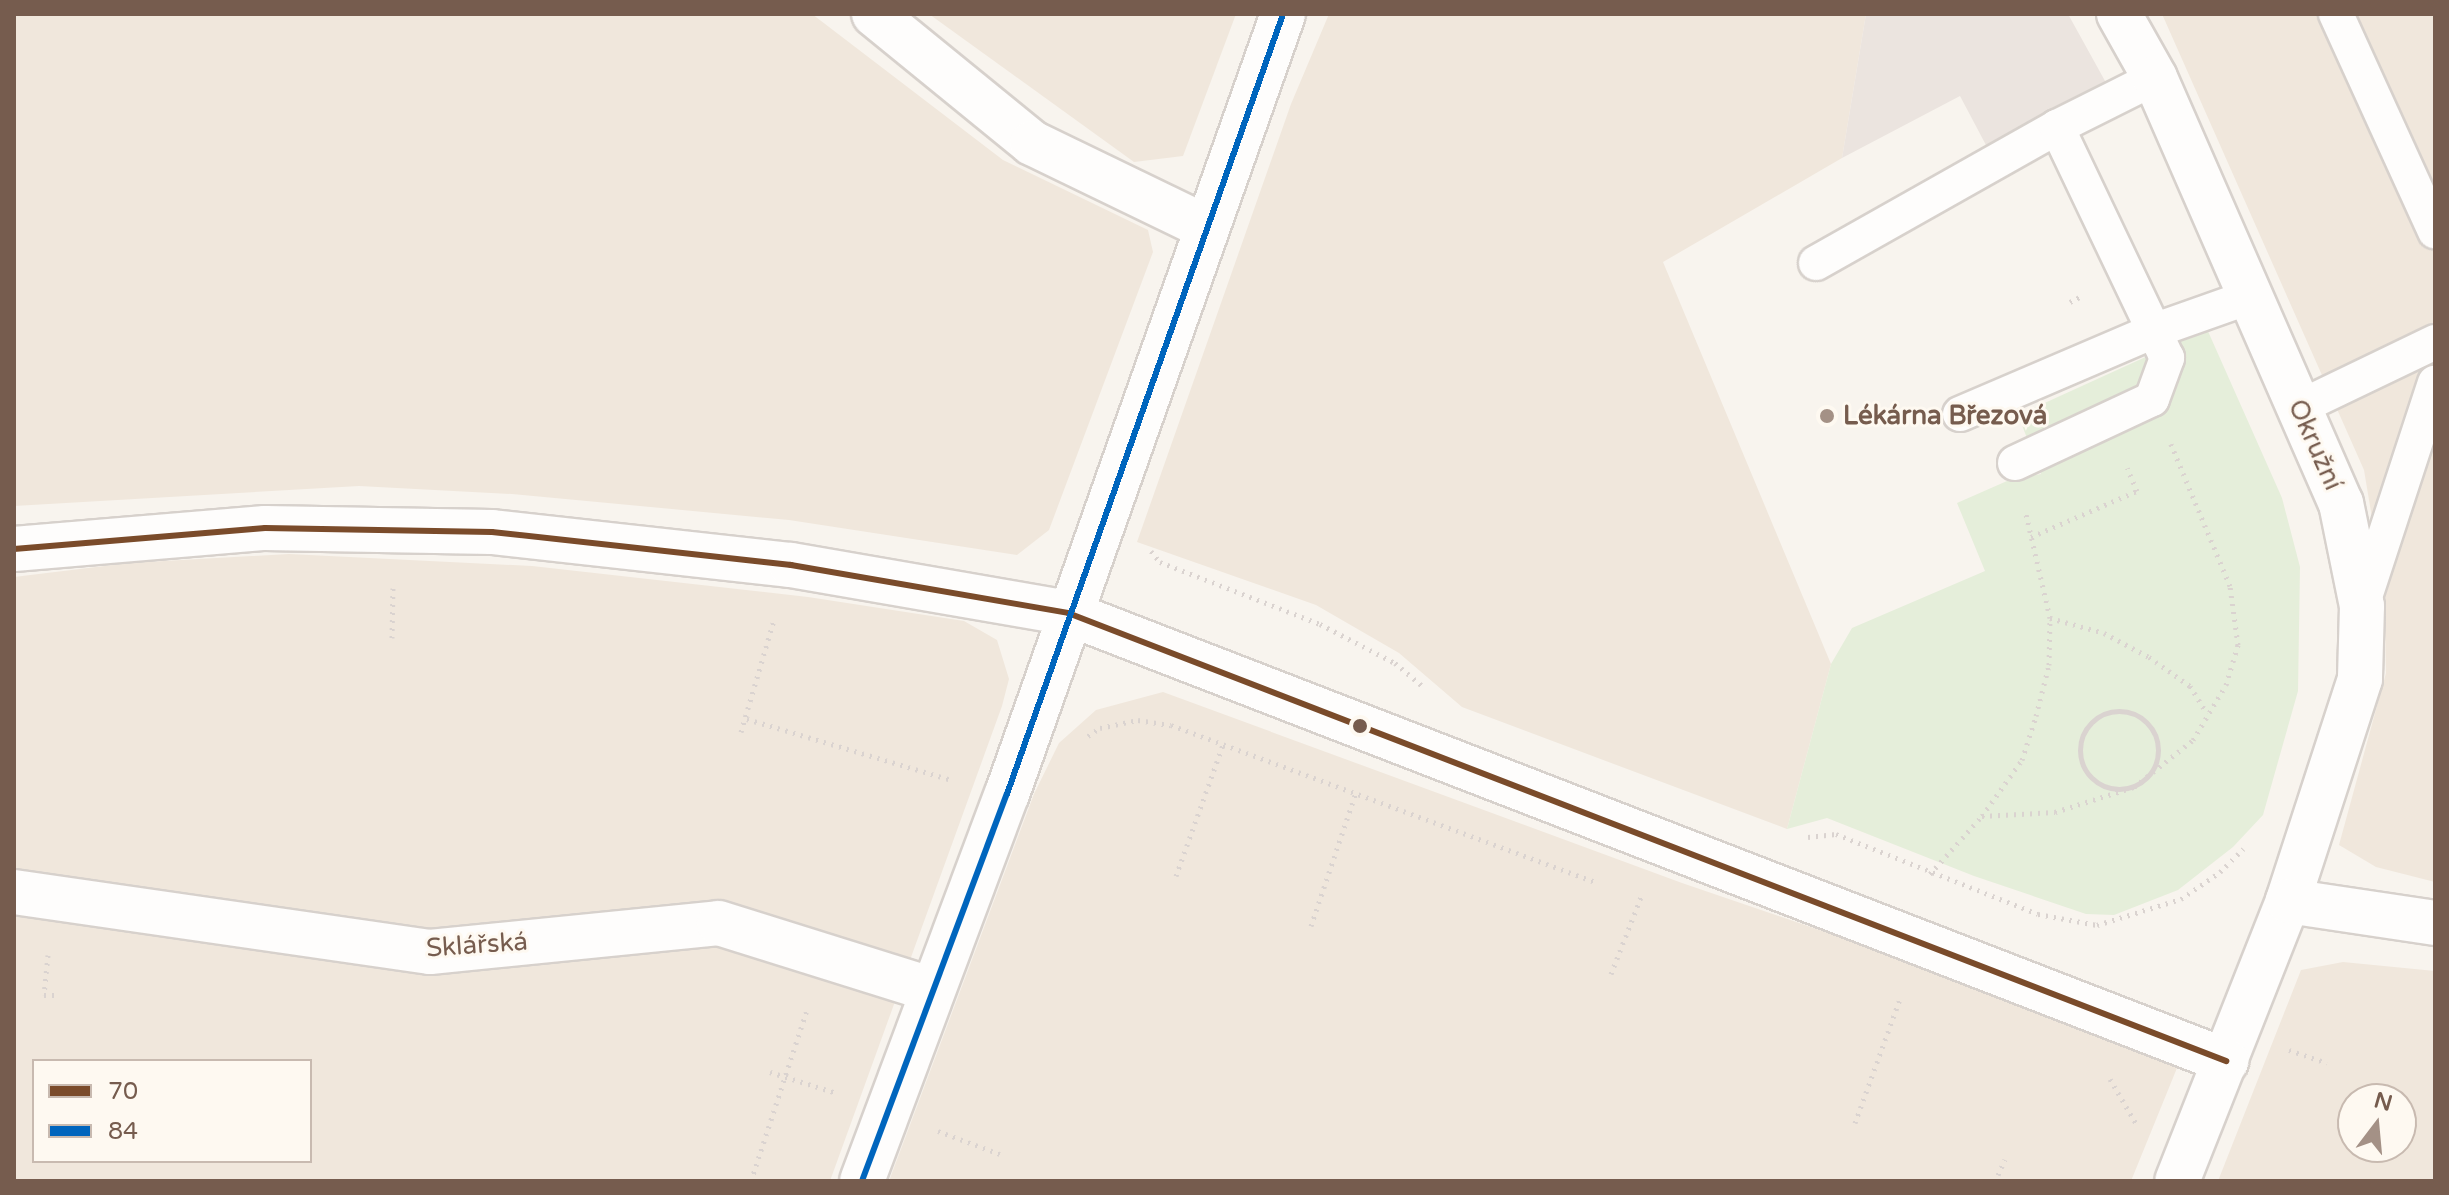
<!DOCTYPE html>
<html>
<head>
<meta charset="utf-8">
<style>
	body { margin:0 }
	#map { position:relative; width:2449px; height:1195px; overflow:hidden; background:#f8f4ee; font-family:"Varela Round",sans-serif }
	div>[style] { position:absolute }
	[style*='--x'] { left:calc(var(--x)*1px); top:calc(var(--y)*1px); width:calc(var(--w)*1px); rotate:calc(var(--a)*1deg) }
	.residential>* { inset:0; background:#f0e7dc }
	.industrial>* { inset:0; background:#ebe4df }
	.green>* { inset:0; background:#e5eeda }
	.path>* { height:5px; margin-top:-2.5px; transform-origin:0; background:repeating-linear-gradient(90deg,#dad3d0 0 2px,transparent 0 8px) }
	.path>.ring { margin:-2.5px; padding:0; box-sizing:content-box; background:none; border:5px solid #dad3d0; border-radius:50% }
	.roads { filter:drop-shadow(2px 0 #d7d1cc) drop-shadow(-2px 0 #d7d1cc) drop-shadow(0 2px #d7d1cc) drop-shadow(0 -2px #d7d1cc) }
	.service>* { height:34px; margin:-17px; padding:0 17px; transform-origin:17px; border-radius:17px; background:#fefdfc }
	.minor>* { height:44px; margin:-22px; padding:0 22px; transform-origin:22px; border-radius:22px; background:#fefdfc }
	.bus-1>* { height:6px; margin:-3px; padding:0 3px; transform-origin:3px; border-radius:3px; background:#7a4b2a }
	.bus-2>* { height:6px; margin:-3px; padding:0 3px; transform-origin:3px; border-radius:3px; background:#0065bd }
	.dots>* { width:22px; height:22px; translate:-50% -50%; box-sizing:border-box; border:4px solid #fef9f1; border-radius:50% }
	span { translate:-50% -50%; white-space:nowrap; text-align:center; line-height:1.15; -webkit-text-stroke:6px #fef9f1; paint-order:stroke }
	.poi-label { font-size:26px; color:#765c4e; font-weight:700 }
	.left { translate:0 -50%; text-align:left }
	.street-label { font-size:26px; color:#765c4e }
	.frame { position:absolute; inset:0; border:16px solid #765c4e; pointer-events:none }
	.legend { position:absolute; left:32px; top:1059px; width:280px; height:104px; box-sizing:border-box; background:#fef9f1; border:2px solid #c8bab0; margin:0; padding:10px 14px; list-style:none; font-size:24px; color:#765c4e }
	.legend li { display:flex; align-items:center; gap:16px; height:40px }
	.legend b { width:40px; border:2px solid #c8bab0 }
	.north { position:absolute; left:2337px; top:1083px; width:80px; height:80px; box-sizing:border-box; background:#fef9f1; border:2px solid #c8bab0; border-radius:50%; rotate:16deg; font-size:22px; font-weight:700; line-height:32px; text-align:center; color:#765c4e }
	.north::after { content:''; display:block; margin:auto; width:28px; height:36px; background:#a49186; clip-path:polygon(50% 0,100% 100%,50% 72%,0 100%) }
</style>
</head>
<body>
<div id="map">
	<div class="residential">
		<i style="clip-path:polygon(14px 14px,812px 14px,1003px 160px,1148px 230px,1153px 252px,1049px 530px,1017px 555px,789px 520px,512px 494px,359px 486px,14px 506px)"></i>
		<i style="clip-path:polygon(929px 14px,1236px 14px,1183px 156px,1134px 162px)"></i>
		<i style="clip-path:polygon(1329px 14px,1866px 14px,1842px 158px,1663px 262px,1831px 664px,1787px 829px,1462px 707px,1399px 653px,1316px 605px,1137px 542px,1291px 104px)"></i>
		<i style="clip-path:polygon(2162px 14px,2435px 14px,2435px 882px,2376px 867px,2339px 845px,2386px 673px,2384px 590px,2364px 470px)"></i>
		<i style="clip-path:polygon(evenodd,289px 554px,532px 566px,808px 597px,964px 621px,997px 640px,1009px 679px,1002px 706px,830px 1181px,14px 1181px,14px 577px,129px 563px,289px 554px,34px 1061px,310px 1061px,310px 1161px,34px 1161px,34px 1061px)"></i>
		<i style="clip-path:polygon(1163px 692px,1682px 883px,2167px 1049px,2177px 1068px,2131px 1181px,889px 1181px,1034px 794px,1059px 743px,1096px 710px)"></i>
		<i style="clip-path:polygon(evenodd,2343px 962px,2435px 971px,2435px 1181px,2218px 1181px,2301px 970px,2343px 962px,2401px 1099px,2401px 1147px,2353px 1147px,2353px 1099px,2401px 1099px)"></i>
	</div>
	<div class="industrial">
		<i style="clip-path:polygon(1866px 14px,2068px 14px,2115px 99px,1987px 147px,1960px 96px,1842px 158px)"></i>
	</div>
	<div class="green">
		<i style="clip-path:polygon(2207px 329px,2282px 498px,2300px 567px,2298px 691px,2263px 815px,2233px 847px,2178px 890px,2114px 915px,2086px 914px,1974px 876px,1827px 818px,1787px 829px,1831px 664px,1852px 628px,1985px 571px,1957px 503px,2007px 481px,2041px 474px,2018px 415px)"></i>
	</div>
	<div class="path">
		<i style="--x:2070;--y:302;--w:11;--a:-27"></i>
		<i style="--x:2031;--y:537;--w:116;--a:-23.5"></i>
		<i style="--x:2137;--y:491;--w:25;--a:-113"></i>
		<i style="--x:1151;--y:551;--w:14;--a:51"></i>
		<i style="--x:1160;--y:562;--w:172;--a:21.2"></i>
		<i style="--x:1320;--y:624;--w:85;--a:27.5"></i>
		<i style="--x:1395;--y:663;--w:35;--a:40"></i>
		<i style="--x:2050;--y:618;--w:56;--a:15.5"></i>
		<i style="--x:2104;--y:633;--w:51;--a:28.1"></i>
		<i style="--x:2149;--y:657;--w:50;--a:35.3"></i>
		<i style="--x:2190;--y:686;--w:32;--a:58"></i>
		<i style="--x:392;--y:638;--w:50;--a:-88.9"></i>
		<i class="ring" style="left:2080px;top:711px;width:73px;height:73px"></i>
		<i style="--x:747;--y:719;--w:214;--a:16.6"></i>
		<i style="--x:741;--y:732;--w:117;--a:-73.6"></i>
		<i style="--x:1088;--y:736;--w:14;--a:-34"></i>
		<i style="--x:1100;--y:728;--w:39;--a:-12"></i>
		<i style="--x:1138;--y:720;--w:33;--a:9"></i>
		<i style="--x:1171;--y:725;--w:455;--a:20.3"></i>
		<i style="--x:1982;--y:816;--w:73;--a:-3.1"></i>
		<i style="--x:2055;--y:812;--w:83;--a:-17.6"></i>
		<i style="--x:2134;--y:787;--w:75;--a:-38.5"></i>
		<i style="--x:2193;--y:740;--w:64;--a:-59"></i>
		<i style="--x:2226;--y:685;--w:42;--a:-73.3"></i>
		<i style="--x:2238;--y:645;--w:60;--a:-97.7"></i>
		<i style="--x:2230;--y:586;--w:154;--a:-112.6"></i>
		<i style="--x:1808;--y:837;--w:28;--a:-6"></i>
		<i style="--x:1836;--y:834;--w:217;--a:21.6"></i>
		<i style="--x:2038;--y:914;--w:60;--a:10.6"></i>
		<i style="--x:2097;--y:925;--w:88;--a:-17.2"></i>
		<i style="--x:2181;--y:899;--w:47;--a:-34.7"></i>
		<i style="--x:2220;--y:872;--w:33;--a:-45"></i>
		<i style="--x:1930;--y:874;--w:78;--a:-48.1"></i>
		<i style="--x:1982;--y:816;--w:69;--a:-54.5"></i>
		<i style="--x:2022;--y:760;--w:46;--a:-72.3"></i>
		<i style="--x:2036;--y:716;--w:53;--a:-75.7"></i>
		<i style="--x:2049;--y:665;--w:47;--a:-88.8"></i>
		<i style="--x:2050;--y:618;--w:111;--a:-103"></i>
		<i style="--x:1176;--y:876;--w:139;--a:-70.3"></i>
		<i style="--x:1311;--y:926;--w:141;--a:-71.4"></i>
		<i style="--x:48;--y:955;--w:40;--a:95.7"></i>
		<i style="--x:44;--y:995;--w:10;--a:0"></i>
		<i style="--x:1611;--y:974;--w:83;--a:-68.7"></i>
		<i style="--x:2289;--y:1050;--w:40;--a:18.9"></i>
		<i style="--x:770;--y:1072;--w:67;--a:17.4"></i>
		<i style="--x:2110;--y:1079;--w:53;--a:59.6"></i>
		<i style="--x:1855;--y:1123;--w:135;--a:-70.1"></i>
		<i style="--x:938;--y:1131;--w:66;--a:20.4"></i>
		<i style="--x:1998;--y:1175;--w:17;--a:-66"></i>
		<i style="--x:751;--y:1181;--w:180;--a:-71.9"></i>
	</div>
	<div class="roads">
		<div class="service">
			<i style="--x:2336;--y:14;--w:239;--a:65.5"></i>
			<i style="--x:1816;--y:263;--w:277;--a:-29.4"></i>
			<i style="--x:2057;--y:127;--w:110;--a:-26.6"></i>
			<i style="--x:2298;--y:408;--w:152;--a:-25.7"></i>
			<i style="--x:1960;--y:414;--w:213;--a:-23.2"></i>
			<i style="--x:2156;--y:330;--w:102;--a:-19.5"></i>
			<i style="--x:2015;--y:463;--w:151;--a:-25"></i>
			<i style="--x:2152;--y:399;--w:44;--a:-69.9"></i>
			<i style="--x:2167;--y:358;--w:256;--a:-115.5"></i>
			<i style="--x:2362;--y:606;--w:235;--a:-71.9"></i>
		</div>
		<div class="minor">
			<i style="--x:874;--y:14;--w:204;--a:39.2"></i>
			<i style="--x:1032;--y:143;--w:193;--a:25.8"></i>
			<i style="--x:2119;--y:14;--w:73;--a:60.6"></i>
			<i style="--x:2155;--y:78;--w:464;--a:66.4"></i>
			<i style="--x:2341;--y:503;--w:105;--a:78.5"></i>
			<i style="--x:2362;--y:606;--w:73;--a:91.6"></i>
			<i style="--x:2360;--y:679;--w:233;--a:108"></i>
			<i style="--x:2288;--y:901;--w:301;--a:111.6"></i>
			<i style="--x:14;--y:549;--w:252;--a:-4.8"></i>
			<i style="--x:265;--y:528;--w:227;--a:1"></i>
			<i style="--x:492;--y:532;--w:301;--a:6.3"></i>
			<i style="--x:791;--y:565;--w:281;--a:9.8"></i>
			<i style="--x:1068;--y:613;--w:1242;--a:21.15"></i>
			<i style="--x:14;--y:892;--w:420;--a:8.2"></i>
			<i style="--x:430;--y:952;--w:290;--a:-5.7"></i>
			<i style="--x:719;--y:923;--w:224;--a:17.4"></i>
			<i style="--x:2288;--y:901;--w:149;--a:8.5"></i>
			<i style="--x:862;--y:1181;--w:413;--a:-69.5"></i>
			<i style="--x:1007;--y:794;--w:827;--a:-70.51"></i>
		</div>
	</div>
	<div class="bus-1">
		<i style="--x:14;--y:549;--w:252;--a:-4.8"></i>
		<i style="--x:265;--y:528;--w:227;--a:1"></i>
		<i style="--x:492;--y:532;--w:301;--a:6.3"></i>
		<i style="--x:791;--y:565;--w:281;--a:9.8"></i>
		<i style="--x:1068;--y:613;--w:1242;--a:21.15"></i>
	</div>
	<div class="bus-2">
		<i style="--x:862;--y:1181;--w:413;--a:-69.5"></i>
		<i style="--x:1007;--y:794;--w:827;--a:-70.51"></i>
	</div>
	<div class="dots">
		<i style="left:1827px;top:416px;background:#a49186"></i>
		<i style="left:1360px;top:726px;background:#765c4e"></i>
	</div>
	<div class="poi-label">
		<span class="left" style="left:1843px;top:416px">Lékárna Březová</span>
	</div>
	<div class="street-label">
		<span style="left:2315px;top:445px;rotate:66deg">Okružní</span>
		<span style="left:477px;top:945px;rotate:-4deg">Sklářská</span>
	</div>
	<div class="frame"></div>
	<ul class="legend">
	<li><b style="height:10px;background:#7a4b2a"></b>70</li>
	<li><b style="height:10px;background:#0065bd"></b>84</li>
	</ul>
	<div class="north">N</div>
</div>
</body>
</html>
